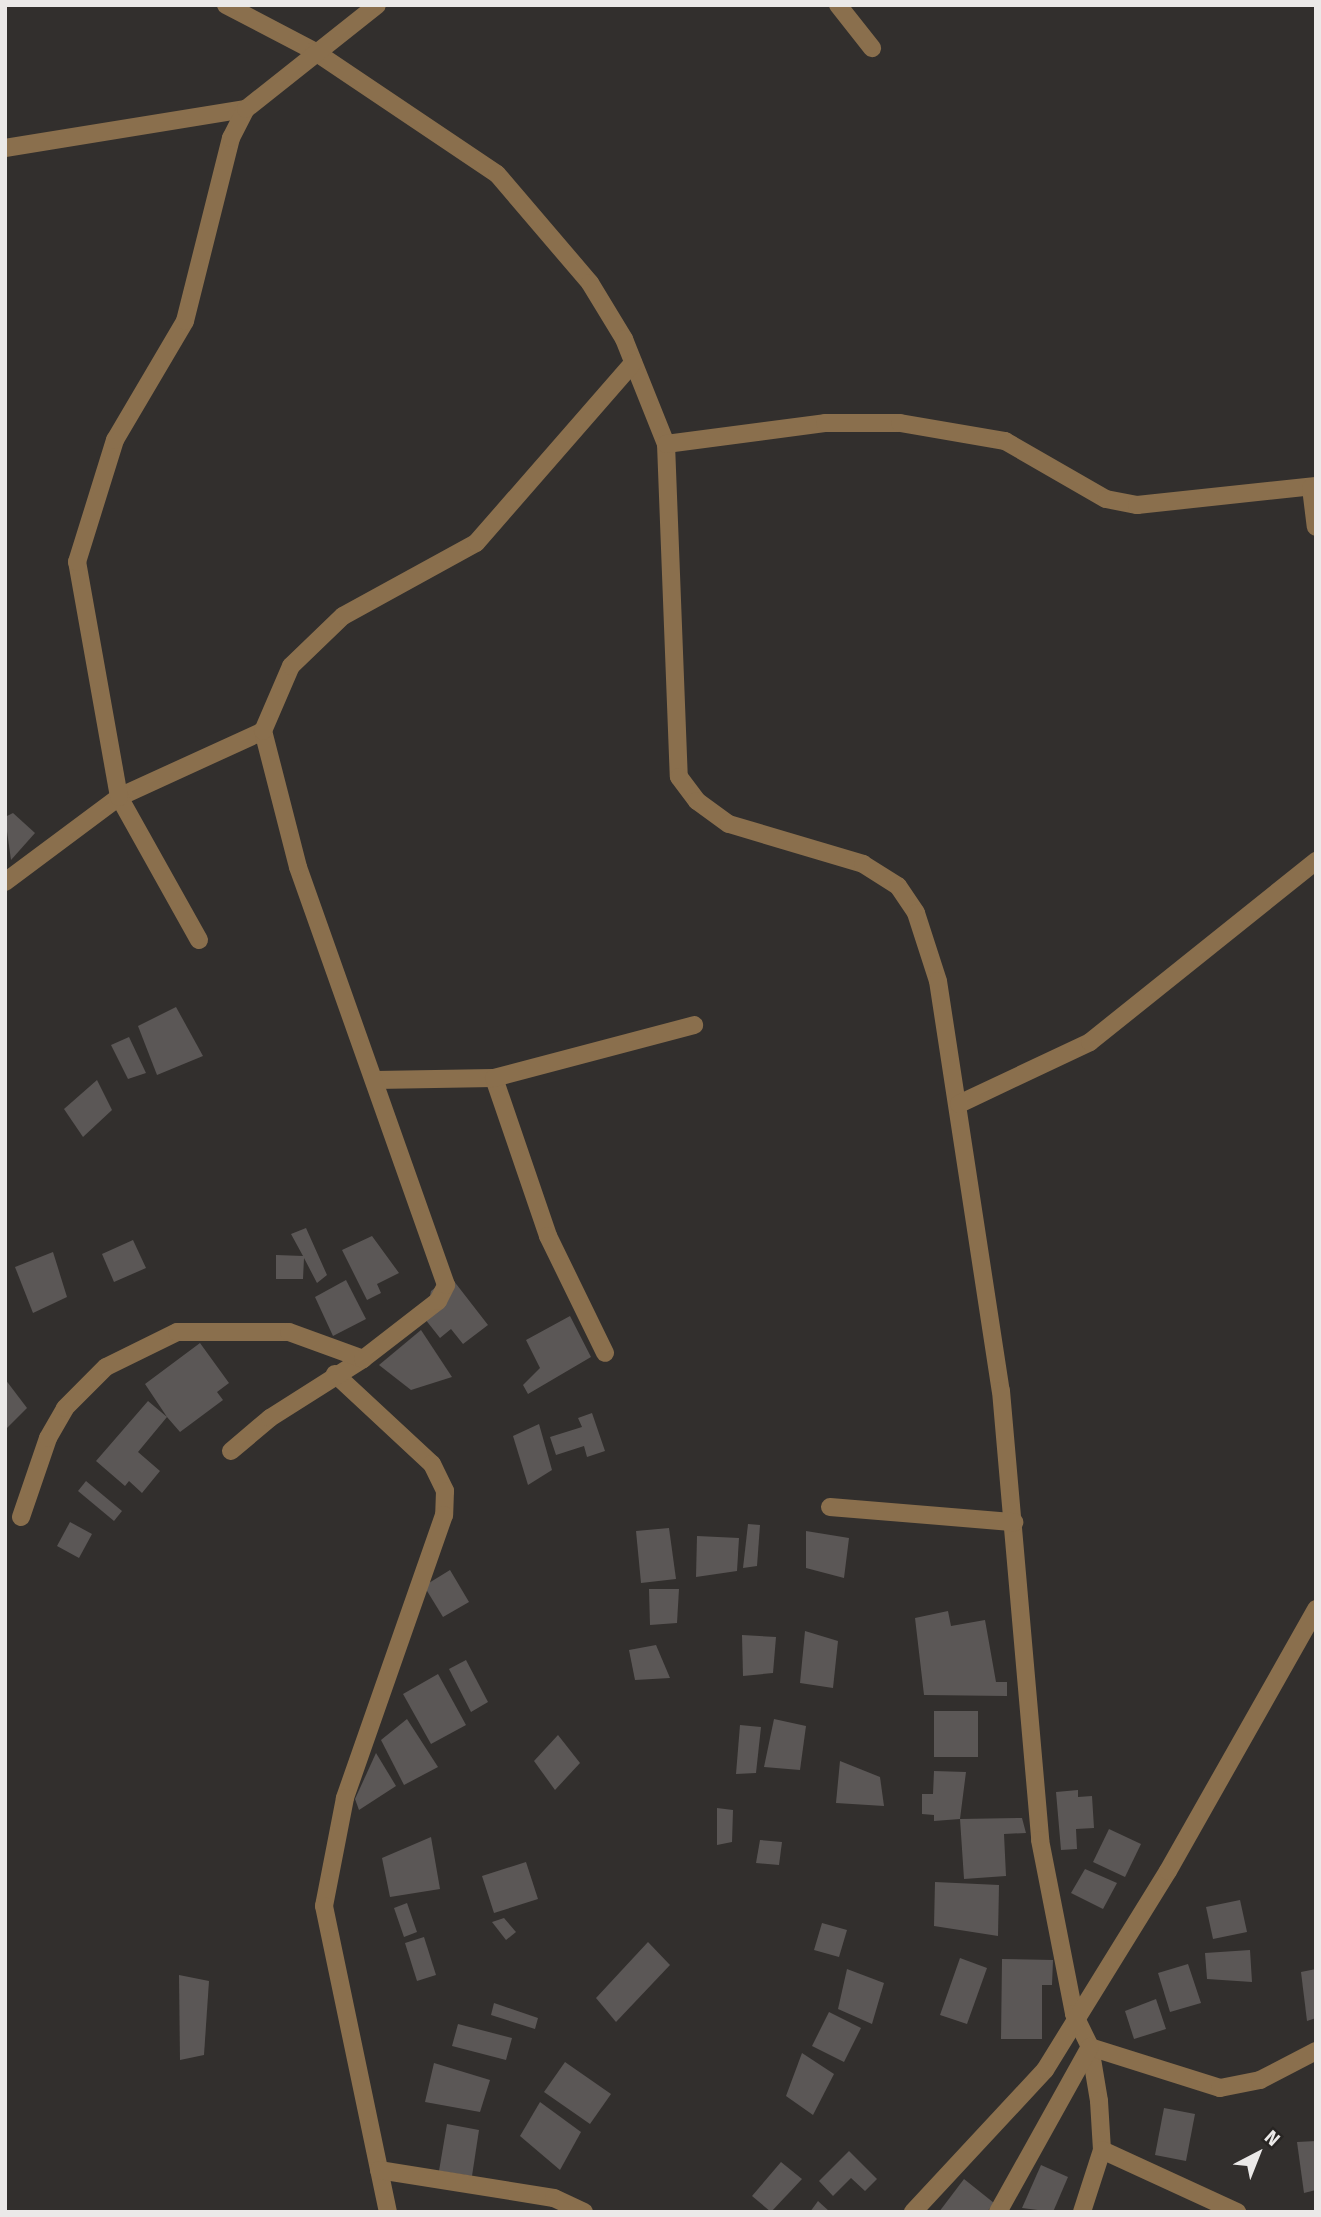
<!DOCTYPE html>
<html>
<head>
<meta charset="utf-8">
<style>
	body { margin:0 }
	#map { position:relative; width:1321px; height:2217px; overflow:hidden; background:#322f2d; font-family:"Fira Sans",sans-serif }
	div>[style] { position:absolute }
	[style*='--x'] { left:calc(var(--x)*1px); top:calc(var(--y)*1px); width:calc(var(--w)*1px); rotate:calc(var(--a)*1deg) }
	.building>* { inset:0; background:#5b5756 }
	.minor>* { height:18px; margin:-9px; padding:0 9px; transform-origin:9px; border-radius:9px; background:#8a6f4d }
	span { translate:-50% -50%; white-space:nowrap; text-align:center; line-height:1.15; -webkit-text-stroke:7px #282523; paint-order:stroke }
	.frame { position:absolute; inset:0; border:7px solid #ebe9e8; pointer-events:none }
	.north { position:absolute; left:1223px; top:2119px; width:70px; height:70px; -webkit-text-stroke:5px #282523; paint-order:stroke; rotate:42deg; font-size:19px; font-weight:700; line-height:28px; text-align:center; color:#ebe9e8 }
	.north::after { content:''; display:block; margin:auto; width:24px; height:32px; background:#ebe9e8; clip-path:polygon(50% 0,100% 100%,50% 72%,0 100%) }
</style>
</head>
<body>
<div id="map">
	<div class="building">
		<i style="clip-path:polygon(13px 813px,35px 833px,11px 860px,5px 817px)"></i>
		<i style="clip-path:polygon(176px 1007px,203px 1056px,157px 1075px,138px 1026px)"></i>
		<i style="clip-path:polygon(129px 1037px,146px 1073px,128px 1079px,111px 1045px)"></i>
		<i style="clip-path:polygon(97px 1080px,112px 1110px,83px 1137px,64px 1109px)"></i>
		<i style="clip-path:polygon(306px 1228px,327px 1275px,317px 1283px,304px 1258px,303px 1279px,276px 1279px,276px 1255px,303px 1256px,291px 1234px)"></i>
		<i style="clip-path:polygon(372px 1236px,399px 1273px,377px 1284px,381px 1293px,367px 1300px,342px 1250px)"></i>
		<i style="clip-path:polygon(133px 1240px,146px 1268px,114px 1282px,102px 1254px)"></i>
		<i style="clip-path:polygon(53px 1252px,67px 1297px,33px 1313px,15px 1267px)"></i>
		<i style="clip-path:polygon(450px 1276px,488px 1325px,463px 1344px,451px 1329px,440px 1338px,425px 1319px,431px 1291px)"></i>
		<i style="clip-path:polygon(346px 1280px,366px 1319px,333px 1336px,315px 1297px)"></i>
		<i style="clip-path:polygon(570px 1316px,591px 1357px,528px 1394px,523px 1385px,540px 1368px,526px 1340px)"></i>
		<i style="clip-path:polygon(421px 1330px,452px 1377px,411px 1390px,379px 1365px)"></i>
		<i style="clip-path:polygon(200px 1343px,229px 1383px,217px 1392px,223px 1400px,180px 1432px,167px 1417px,138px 1452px,160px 1471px,142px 1493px,129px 1481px,125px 1486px,96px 1461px,148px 1401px,167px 1417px,145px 1384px)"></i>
		<i style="clip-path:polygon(5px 1379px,27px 1408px,5px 1430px)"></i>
		<i style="clip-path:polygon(592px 1413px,605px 1451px,587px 1457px,584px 1446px,556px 1455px,550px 1437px,582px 1427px,578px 1418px)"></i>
		<i style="clip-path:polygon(539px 1424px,552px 1470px,528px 1485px,513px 1436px)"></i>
		<i style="clip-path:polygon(86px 1481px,122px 1511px,114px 1521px,78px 1491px)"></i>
		<i style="clip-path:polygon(70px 1522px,92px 1534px,79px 1558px,57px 1546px)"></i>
		<i style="clip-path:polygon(748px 1524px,760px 1525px,757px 1566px,743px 1568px)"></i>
		<i style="clip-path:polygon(669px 1528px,676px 1579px,641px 1583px,636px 1531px)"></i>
		<i style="clip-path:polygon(806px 1531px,849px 1538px,844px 1578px,806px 1568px)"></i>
		<i style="clip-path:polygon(697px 1536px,739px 1538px,737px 1571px,696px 1577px)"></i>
		<i style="clip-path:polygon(450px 1570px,469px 1602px,443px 1617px,424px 1586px)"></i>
		<i style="clip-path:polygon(649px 1589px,679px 1589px,677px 1623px,650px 1625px)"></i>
		<i style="clip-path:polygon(948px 1611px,951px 1626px,985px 1620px,996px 1682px,1007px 1682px,1007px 1696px,924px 1695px,915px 1618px)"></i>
		<i style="clip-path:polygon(805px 1631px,838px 1641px,833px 1688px,800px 1683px)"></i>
		<i style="clip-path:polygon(742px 1635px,776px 1637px,773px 1673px,743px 1676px)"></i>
		<i style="clip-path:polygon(656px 1645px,670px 1678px,635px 1680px,629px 1650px)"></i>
		<i style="clip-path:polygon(466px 1660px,488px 1702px,471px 1712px,449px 1669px)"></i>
		<i style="clip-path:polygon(438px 1674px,466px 1725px,431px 1744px,403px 1694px)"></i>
		<i style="clip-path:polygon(934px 1711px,978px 1711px,978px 1757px,934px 1757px)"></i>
		<i style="clip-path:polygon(407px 1719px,438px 1767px,404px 1785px,381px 1740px)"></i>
		<i style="clip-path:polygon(774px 1719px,806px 1726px,800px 1770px,764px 1767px)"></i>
		<i style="clip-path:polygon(740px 1725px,761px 1727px,756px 1773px,736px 1774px)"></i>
		<i style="clip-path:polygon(558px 1735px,580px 1763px,555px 1790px,534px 1761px)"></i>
		<i style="clip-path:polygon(376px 1753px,396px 1786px,359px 1810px,355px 1799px)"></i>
		<i style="clip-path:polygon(840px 1761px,880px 1777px,884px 1806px,836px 1803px)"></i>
		<i style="clip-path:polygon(934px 1771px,966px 1772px,960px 1819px,1022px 1818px,1026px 1833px,1004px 1834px,1006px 1876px,964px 1879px,960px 1819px,934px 1821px,934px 1815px,922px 1814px,922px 1794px,933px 1794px)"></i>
		<i style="clip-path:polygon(1078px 1790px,1078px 1797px,1092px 1796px,1094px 1828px,1076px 1829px,1077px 1849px,1061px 1850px,1056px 1792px)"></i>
		<i style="clip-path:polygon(717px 1808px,733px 1810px,732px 1842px,717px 1845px)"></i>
		<i style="clip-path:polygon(1109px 1829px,1141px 1844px,1125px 1877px,1093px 1862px)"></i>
		<i style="clip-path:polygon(431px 1837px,440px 1889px,390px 1897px,382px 1858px)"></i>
		<i style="clip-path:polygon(760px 1840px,782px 1842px,779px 1865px,756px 1863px)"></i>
		<i style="clip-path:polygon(526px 1862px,538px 1899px,494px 1913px,482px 1876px)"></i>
		<i style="clip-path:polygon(1085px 1869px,1117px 1883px,1103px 1909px,1071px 1893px)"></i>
		<i style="clip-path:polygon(935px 1882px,999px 1885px,998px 1936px,934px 1926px)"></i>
		<i style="clip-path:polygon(1240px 1900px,1247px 1932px,1213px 1939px,1206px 1907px)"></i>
		<i style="clip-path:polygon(407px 1903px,417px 1932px,404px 1937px,394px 1908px)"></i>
		<i style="clip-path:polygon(504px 1918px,516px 1932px,506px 1940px,492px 1922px)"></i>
		<i style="clip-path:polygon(822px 1923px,847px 1930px,839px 1957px,814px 1950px)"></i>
		<i style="clip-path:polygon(424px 1937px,436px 1975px,417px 1981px,405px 1943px)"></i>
		<i style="clip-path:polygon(648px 1942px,670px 1965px,616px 2022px,596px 1998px)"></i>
		<i style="clip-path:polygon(1250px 1950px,1252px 1982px,1207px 1979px,1205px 1953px)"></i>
		<i style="clip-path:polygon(960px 1958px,987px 1968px,967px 2024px,940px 2015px)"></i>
		<i style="clip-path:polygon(1002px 1959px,1053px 1960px,1052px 1985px,1042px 1985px,1042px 2039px,1001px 2039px)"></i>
		<i style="clip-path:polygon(1188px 1964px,1201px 2003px,1170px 2012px,1158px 1973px)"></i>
		<i style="clip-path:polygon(847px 1969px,884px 1983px,872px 2024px,838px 2009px)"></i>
		<i style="clip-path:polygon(1316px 1969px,1316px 2018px,1307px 2021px,1301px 1972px)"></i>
		<i style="clip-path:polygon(179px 1975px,209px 1981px,204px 2055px,180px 2060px)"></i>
		<i style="clip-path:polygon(1156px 1999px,1166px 2029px,1134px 2039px,1125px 2011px)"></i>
		<i style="clip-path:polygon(494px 2003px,538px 2018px,535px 2029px,491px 2015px)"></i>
		<i style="clip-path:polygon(829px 2012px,861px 2028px,844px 2062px,812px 2046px)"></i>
		<i style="clip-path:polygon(458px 2024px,512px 2038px,506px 2060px,452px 2046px)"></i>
		<i style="clip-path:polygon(802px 2053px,834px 2074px,813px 2115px,786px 2096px)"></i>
		<i style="clip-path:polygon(565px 2062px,611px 2094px,590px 2124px,544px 2092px)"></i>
		<i style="clip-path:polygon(434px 2063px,490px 2080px,480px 2112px,425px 2102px)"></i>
		<i style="clip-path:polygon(540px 2102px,581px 2132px,560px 2170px,520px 2136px)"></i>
		<i style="clip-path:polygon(1164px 2108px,1195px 2114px,1186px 2161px,1155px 2155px)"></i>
		<i style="clip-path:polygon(447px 2124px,479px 2130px,472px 2176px,439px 2171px)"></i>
		<i style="clip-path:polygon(1316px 2141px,1316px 2190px,1304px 2193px,1297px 2142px)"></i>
		<i style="clip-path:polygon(849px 2151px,877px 2179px,865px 2191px,851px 2178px,833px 2196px,819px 2181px)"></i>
		<i style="clip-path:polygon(781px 2162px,802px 2179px,771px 2212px,752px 2196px)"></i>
		<i style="clip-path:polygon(1041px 2165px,1068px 2177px,1053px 2212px,1022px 2208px)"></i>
		<i style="clip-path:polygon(964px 2179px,994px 2203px,987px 2212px,939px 2212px)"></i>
		<i style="clip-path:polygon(818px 2201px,830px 2212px,810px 2212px)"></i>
	</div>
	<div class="minor">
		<i style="--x:226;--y:5;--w:99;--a:27.6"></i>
		<i style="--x:314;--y:51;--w:220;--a:33.9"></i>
		<i style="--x:497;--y:174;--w:143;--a:49.5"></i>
		<i style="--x:590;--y:283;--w:66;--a:58.7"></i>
		<i style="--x:624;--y:339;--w:113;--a:68.2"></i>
		<i style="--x:666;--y:444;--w:333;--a:87.8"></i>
		<i style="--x:679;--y:777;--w:30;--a:53"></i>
		<i style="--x:697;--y:801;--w:39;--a:36"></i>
		<i style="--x:729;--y:824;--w:140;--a:16.6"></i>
		<i style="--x:863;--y:864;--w:41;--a:32.2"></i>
		<i style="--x:898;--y:886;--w:32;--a:56"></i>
		<i style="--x:916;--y:913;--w:71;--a:72.1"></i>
		<i style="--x:938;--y:981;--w:415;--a:81.3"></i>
		<i style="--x:1001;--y:1391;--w:451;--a:85"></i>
		<i style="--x:1040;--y:1840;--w:177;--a:78.9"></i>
		<i style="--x:1074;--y:2014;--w:37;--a:64"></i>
		<i style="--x:1090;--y:2047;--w:55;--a:80.5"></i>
		<i style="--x:1099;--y:2101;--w:49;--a:86.5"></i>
		<i style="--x:1102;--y:2150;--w:65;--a:107.9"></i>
		<i style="--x:838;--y:5;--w:55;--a:51.7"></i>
		<i style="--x:5;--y:148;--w:244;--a:-9.2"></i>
		<i style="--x:666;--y:444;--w:160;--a:-7.5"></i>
		<i style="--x:825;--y:423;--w:75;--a:0"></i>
		<i style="--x:900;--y:423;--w:107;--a:9.7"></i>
		<i style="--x:1005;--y:441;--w:116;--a:29.9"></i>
		<i style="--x:1106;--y:499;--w:32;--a:11"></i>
		<i style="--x:1137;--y:505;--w:180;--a:-6.1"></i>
		<i style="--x:1311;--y:488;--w:39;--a:83"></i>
		<i style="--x:5;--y:882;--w:142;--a:-36.7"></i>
		<i style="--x:119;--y:797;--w:158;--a:-24.6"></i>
		<i style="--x:199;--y:940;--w:164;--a:-119.2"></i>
		<i style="--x:119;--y:797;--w:239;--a:-100.1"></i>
		<i style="--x:77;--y:562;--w:128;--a:-72.7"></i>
		<i style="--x:115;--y:440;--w:138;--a:-59.5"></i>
		<i style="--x:185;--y:321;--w:189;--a:-75.9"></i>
		<i style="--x:231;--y:138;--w:33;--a:-63"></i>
		<i style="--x:246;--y:109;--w:167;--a:-38.4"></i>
		<i style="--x:494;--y:1078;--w:167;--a:71.1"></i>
		<i style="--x:548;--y:1236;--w:130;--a:64"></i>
		<i style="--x:376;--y:1080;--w:118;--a:-1"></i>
		<i style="--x:494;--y:1078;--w:207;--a:-14.8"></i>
		<i style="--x:959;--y:1104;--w:145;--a:-25.3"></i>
		<i style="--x:1090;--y:1042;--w:290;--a:-38.7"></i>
		<i style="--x:335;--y:1374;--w:132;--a:42.9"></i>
		<i style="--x:432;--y:1464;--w:30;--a:64"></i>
		<i style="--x:445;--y:1491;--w:24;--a:92"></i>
		<i style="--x:444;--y:1515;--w:300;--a:109.3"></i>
		<i style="--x:345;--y:1798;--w:110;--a:101"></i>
		<i style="--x:324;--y:1906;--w:313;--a:78.2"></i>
		<i style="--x:231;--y:1451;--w:51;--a:-40.2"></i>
		<i style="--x:270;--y:1418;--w:110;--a:-32.4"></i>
		<i style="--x:830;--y:1507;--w:185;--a:4.7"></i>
		<i style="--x:21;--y:1517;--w:83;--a:-71.1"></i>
		<i style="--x:48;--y:1438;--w:34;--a:-60"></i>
		<i style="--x:65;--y:1408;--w:58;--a:-45"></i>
		<i style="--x:106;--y:1367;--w:79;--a:-26.2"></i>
		<i style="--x:177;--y:1332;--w:112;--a:0"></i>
		<i style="--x:289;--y:1332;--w:79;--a:20"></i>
		<i style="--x:363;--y:1359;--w:95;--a:-37.7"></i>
		<i style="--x:438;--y:1301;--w:18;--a:-63"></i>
		<i style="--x:446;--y:1285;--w:443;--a:-109.5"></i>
		<i style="--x:298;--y:867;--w:140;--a:-104.4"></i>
		<i style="--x:263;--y:731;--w:71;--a:-66.7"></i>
		<i style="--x:291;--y:666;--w:72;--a:-43.9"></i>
		<i style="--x:343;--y:616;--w:152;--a:-28.8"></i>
		<i style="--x:476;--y:543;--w:239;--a:-48.9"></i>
		<i style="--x:1090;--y:2047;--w:136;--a:17.5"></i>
		<i style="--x:1220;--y:2088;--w:41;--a:-11.3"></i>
		<i style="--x:1260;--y:2080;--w:63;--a:-27.4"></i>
		<i style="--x:1102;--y:2150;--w:149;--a:24.7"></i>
		<i style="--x:379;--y:2170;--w:177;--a:9.1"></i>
		<i style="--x:554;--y:2198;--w:33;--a:25"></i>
		<i style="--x:913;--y:2212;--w:194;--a:-47.1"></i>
		<i style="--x:1045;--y:2070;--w:234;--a:-58.3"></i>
		<i style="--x:1168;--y:1871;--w:301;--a:-60.5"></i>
		<i style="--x:998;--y:2212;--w:189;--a:-60.9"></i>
	</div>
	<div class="frame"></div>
	<div class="north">N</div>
</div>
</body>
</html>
